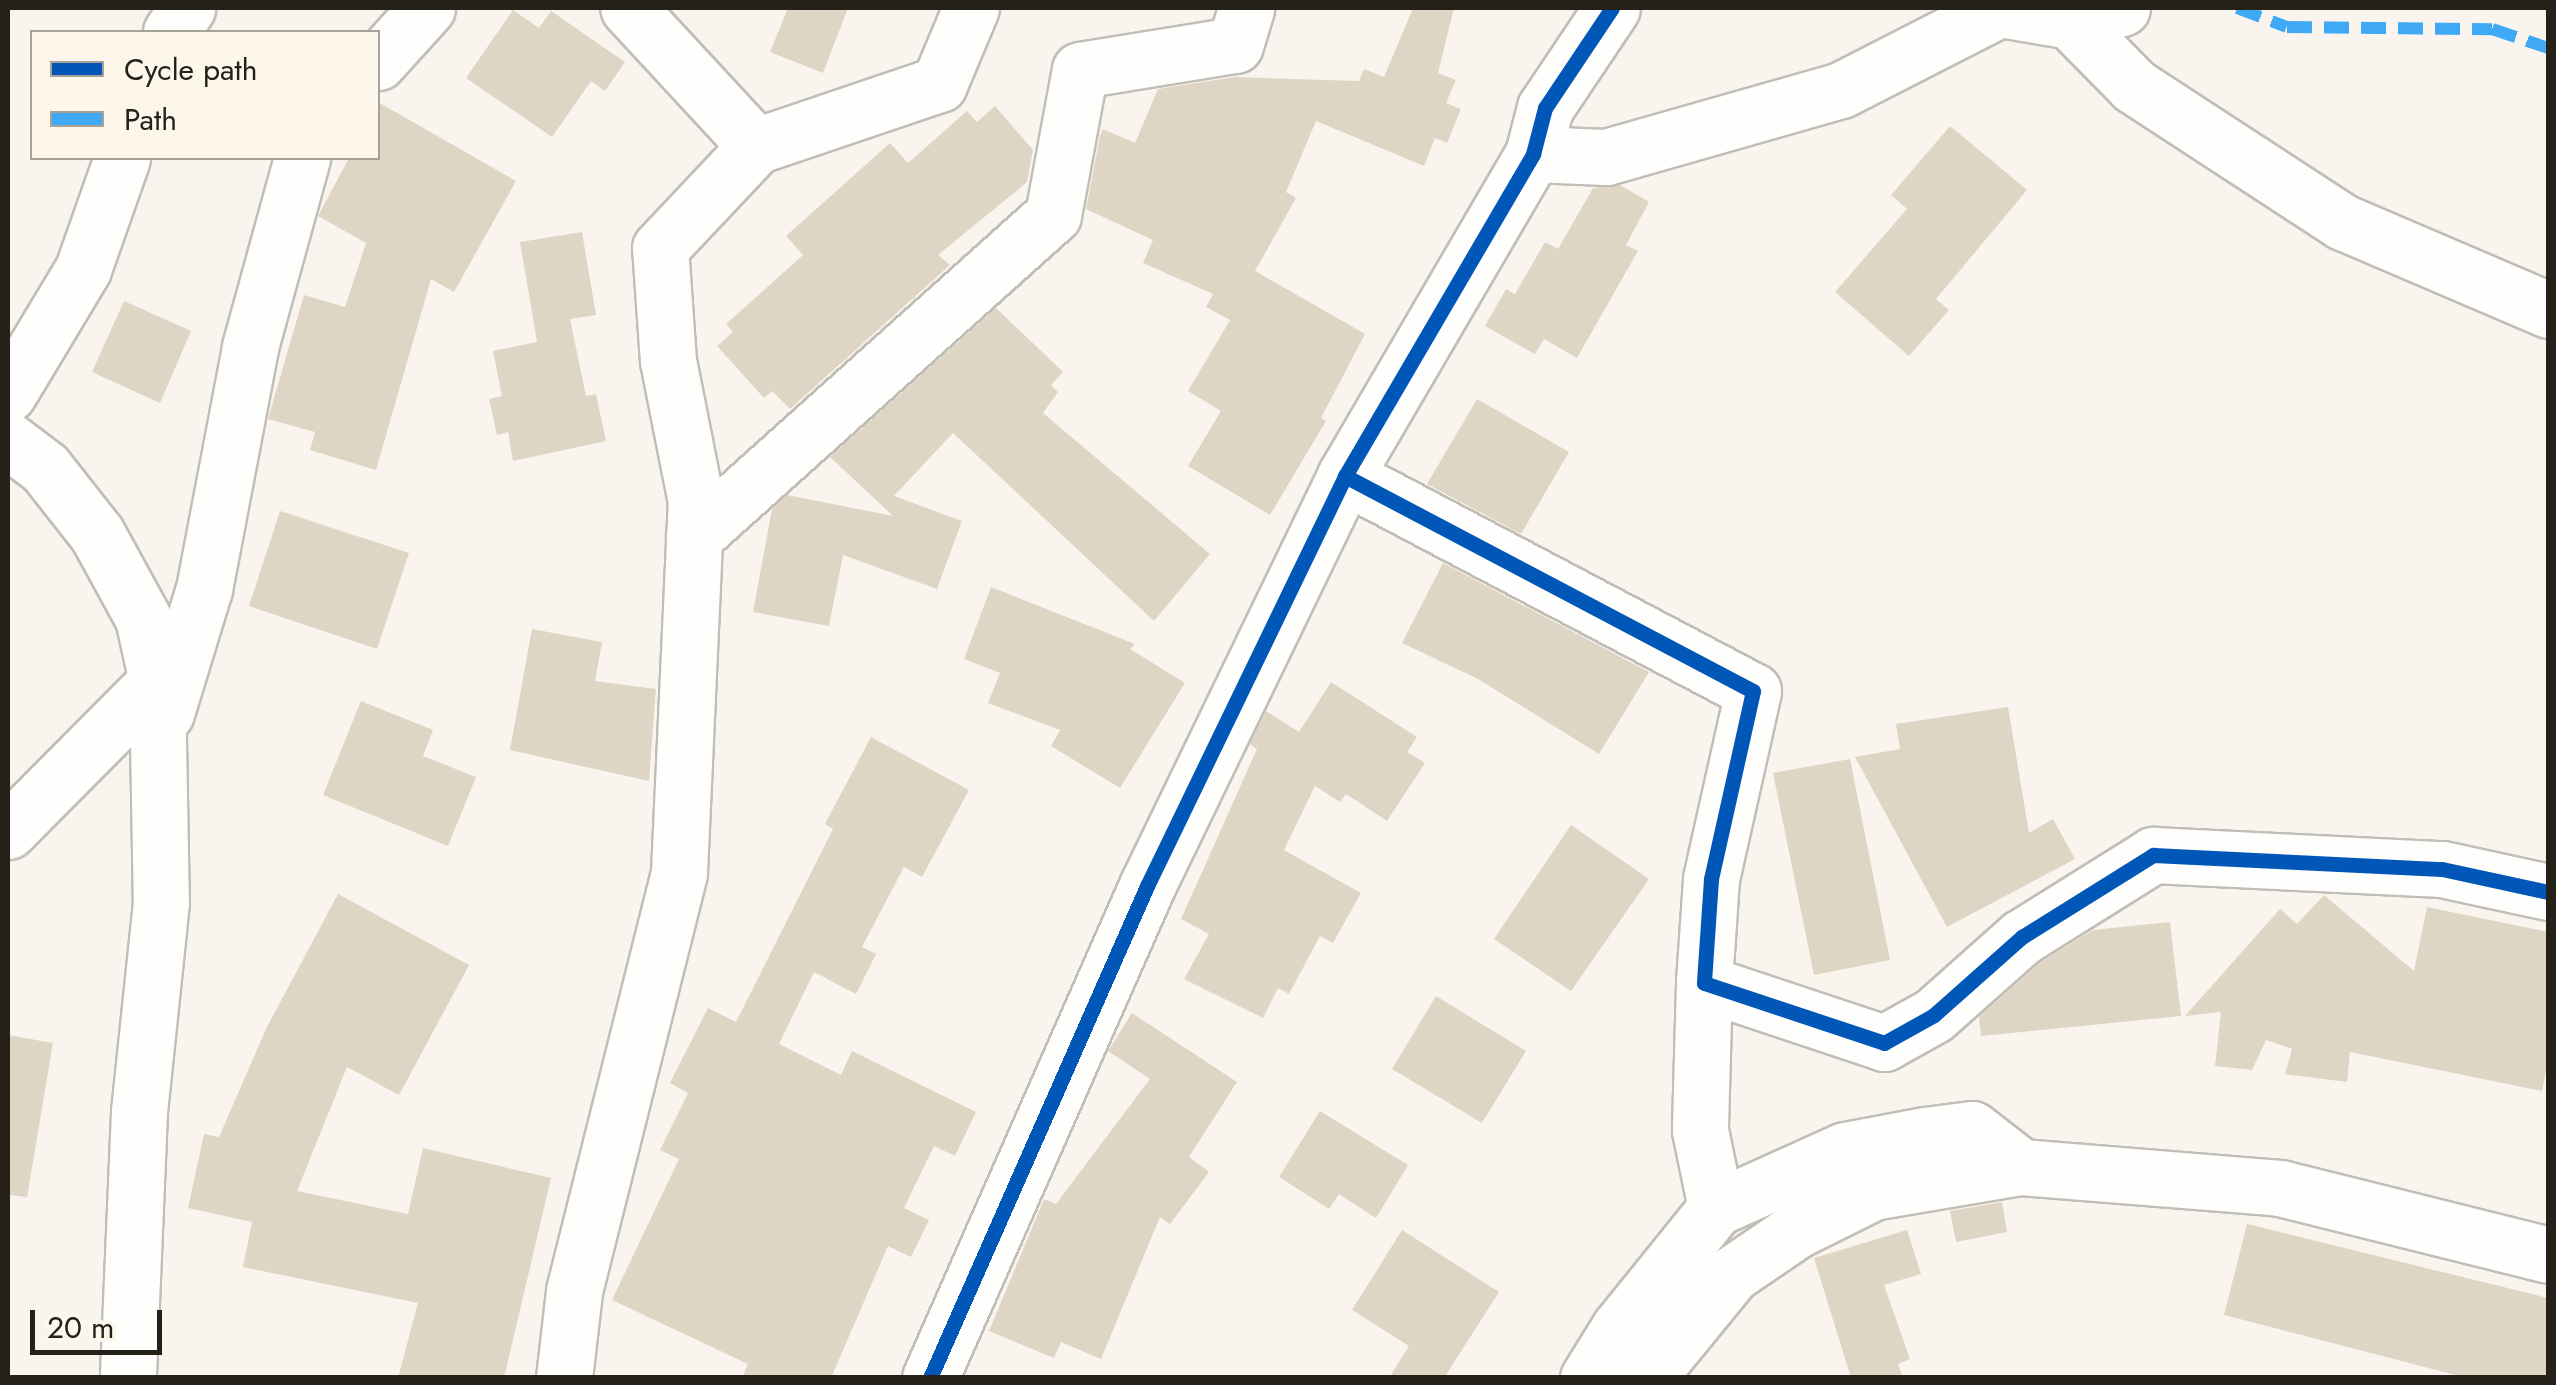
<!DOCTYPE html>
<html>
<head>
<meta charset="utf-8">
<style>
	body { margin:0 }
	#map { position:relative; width:2556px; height:1385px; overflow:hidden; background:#f9f5ee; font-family:Jost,sans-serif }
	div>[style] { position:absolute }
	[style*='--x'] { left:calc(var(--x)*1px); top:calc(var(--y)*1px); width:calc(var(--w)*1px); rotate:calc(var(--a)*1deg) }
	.building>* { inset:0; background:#dfd5c4 }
	.roads { filter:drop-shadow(2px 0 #c1bdb7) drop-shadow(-2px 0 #c1bdb7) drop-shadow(0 2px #c1bdb7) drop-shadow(0 -2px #c1bdb7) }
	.minor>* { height:55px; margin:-27.5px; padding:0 27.5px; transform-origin:27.5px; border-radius:27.5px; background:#fefefc }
	.major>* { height:55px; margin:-27.5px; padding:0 27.5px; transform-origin:27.5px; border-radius:27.5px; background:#fefefc }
	.quiet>* { height:12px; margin-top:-6px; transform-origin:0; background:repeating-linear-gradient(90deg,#3fa9f5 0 25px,transparent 0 37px) }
	.cycleway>* { height:15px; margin:-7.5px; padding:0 7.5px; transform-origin:7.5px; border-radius:7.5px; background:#0057b8 }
	span { translate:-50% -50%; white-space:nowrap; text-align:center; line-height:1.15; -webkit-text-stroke:9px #fdf6ea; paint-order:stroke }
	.frame { position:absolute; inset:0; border:10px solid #252119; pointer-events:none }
	.legend { position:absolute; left:30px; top:30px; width:350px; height:130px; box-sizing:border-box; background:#fdf6ea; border:2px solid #a7a196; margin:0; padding:12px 18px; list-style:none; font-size:30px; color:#252119 }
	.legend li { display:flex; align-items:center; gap:20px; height:50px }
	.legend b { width:50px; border:2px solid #a7a196 }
	.scale { position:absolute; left:30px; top:1310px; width:132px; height:45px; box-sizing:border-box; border:5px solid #252119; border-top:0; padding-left:12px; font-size:30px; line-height:35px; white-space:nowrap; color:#252119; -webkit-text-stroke:8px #fdf6ea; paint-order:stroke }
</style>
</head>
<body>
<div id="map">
	<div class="building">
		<i style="clip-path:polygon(788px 8px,848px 8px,823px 73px,770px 52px)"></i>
		<i style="clip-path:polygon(1413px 8px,1454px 8px,1438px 73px,1456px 80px,1446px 103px,1461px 109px,1447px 143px,1435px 138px,1424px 166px,1316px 121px,1286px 192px,1296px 198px,1255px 271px,1365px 334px,1321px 418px,1326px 421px,1270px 515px,1188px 466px,1221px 411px,1188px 391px,1230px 320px,1206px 307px,1213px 294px,1143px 263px,1153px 240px,1086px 209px,1100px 136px,1103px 129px,1135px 143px,1158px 89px,1235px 77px,1359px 81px,1364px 69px,1384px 77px)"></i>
		<i style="clip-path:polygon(513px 10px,539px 28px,551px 11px,625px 62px,605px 91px,591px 81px,552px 137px,466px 78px)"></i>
		<i style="clip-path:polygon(378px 102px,516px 181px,454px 292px,431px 279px,376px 470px,310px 450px,315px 432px,268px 419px,304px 295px,345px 307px,366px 243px,318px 216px,349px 158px,378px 158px)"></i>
		<i style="clip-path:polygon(995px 106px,1033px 150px,1027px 182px,938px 255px,950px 265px,790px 409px,772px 391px,764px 398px,717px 346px,733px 332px,726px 324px,803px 255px,786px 236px,890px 143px,908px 163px,967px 111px,977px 122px)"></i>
		<i style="clip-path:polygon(1950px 126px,2027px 190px,1936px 299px,1949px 310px,1909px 356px,1835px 292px,1907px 209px,1891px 195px)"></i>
		<i style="clip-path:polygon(1620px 185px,1649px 202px,1626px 245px,1638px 251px,1577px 358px,1544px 339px,1535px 354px,1485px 326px,1506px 289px,1515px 294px,1545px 242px,1558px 249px,1593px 188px)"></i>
		<i style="clip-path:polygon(582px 232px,596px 315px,570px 319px,586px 396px,596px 394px,606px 441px,513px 461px,508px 432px,497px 435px,489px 399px,502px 396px,493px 351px,537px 342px,520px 242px)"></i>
		<i style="clip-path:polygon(124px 301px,191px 331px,160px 403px,92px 372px)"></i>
		<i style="clip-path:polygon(996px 308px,1063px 372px,1051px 385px,1058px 392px,1043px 413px,1210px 554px,1154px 621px,953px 433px,894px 496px,962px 521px,937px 589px,843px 555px,829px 626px,753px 612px,772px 509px,787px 495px,893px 516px,830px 457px)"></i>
		<i style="clip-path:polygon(1477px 399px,1569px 452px,1521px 534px,1427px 484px)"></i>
		<i style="clip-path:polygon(280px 511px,409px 553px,377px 649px,249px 606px)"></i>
		<i style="clip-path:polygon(1443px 563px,1649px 672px,1599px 754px,1478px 679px,1402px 643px)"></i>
		<i style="clip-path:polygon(991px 587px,1135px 644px,1130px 649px,1185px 683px,1120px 788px,1051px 746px,1060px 730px,988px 703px,1000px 673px,964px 659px)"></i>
		<i style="clip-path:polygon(532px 629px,602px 642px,595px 681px,656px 689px,649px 781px,510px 750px)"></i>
		<i style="clip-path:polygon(1331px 682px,1417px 737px,1407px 752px,1425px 763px,1387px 821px,1346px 794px,1340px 802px,1315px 786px,1284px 850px,1361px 893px,1333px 943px,1320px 936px,1289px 994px,1278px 988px,1263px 1018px,1184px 979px,1209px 934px,1181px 919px,1257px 749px,1250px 744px,1266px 711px,1299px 732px)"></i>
		<i style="clip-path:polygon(361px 701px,433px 730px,423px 756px,476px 777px,448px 846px,323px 795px)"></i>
		<i style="clip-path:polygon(2008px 707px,2029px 833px,2053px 819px,2075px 859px,1947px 927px,1855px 757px,1900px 749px,1896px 724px)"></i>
		<i style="clip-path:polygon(871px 737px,969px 790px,922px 877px,904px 867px,862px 947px,876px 954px,856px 994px,814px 972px,779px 1044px,841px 1075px,852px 1051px,976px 1112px,955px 1156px,934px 1146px,904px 1208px,929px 1220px,911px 1257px,888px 1246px,831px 1378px,742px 1378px,748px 1364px,612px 1300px,679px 1159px,660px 1150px,688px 1093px,670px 1083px,708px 1008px,736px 1022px,833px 829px,825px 824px)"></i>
		<i style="clip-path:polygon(1850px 759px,1890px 960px,1814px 975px,1773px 773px)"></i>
		<i style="clip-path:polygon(1571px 825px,1649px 879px,1571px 991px,1494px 939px)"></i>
		<i style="clip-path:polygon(338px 894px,469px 965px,399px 1095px,347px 1067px,297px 1191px,408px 1214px,423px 1148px,551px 1178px,504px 1378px,398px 1378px,418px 1303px,243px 1267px,252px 1222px,188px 1208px,204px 1134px,219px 1137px,266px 1029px)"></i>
		<i style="clip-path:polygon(2324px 895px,2414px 971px,2427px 907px,2548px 932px,2548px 1061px,2542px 1091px,2350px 1052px,2347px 1082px,2285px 1074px,2292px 1049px,2266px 1040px,2252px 1070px,2215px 1066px,2221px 1012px,2185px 1016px,2280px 909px,2297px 924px)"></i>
		<i style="clip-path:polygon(2170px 922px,2181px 1016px,1981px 1036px,1979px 1017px,2041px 962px,2093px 930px)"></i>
		<i style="clip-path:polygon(1436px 996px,1526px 1051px,1482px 1123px,1392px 1069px)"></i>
		<i style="clip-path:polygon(1132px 1013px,1237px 1082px,1189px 1157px,1209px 1172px,1170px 1224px,1160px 1217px,1101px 1359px,1061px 1342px,1054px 1358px,989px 1331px,1044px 1199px,1056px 1204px,1150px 1079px,1108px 1051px)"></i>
		<i style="clip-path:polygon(8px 1035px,53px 1043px,27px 1197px,8px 1195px)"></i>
		<i style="clip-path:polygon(1320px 1111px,1408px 1165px,1376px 1218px,1339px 1194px,1329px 1209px,1279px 1177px)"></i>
		<i style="clip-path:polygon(2002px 1202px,2007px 1232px,1956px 1242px,1950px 1211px)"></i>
		<i style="clip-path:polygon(2247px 1224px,2548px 1298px,2548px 1378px,2467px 1378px,2224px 1315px)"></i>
		<i style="clip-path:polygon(1402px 1230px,1499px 1292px,1444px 1378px,1389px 1378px,1409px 1346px,1352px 1310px)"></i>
		<i style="clip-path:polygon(1907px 1230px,1921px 1274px,1884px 1285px,1910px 1359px,1898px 1364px,1903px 1378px,1851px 1378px,1814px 1258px)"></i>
	</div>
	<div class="roads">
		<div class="minor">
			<i style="--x:2122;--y:8;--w:54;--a:166"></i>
			<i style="--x:2070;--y:21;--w:91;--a:45.4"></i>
			<i style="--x:2134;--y:86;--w:249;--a:33.1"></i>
			<i style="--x:2343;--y:222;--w:223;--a:23.2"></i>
			<i style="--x:171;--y:32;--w:29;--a:-56"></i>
			<i style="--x:378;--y:62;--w:73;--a:-47.8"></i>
			<i style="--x:756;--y:146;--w:193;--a:-18.7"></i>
			<i style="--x:939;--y:84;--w:82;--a:-67.2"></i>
			<i style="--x:1533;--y:154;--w:73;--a:2.4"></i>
			<i style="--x:1606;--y:157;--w:244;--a:-15.9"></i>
			<i style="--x:1841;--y:90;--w:178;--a:-27.1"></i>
			<i style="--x:1999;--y:9;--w:72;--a:9.6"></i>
			<i style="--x:8;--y:394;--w:146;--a:-59"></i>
			<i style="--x:83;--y:269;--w:118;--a:-70.6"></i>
			<i style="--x:8;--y:440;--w:46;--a:37.1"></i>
			<i style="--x:45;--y:468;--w:84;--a:51.8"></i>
			<i style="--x:97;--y:534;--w:96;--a:61.3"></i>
			<i style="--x:143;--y:618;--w:65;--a:77.5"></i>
			<i style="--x:157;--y:681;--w:221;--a:89"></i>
			<i style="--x:161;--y:902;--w:211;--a:96"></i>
			<i style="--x:139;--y:1112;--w:266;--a:92.4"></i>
			<i style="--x:1345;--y:476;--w:461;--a:27.8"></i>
			<i style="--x:1753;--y:691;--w:193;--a:102.6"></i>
			<i style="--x:1711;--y:879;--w:104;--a:93.9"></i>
			<i style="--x:1704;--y:983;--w:190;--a:18.4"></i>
			<i style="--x:1884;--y:1043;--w:57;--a:-29.2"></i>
			<i style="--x:1934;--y:1015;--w:118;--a:-41.6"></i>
			<i style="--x:2022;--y:937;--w:155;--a:-32"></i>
			<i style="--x:2153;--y:855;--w:289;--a:2.8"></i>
			<i style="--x:2442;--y:869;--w:108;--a:12.2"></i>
			<i style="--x:694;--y:537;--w:482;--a:-41.9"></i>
			<i style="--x:1053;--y:215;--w:147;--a:-79.5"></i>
			<i style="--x:1080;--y:70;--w:157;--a:-9.2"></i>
			<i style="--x:1235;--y:45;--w:39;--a:-73"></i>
			<i style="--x:166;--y:713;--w:130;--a:-73"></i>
			<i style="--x:204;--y:589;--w:246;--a:-79.2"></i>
			<i style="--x:250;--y:347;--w:196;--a:-74.6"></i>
			<i style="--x:8;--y:831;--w:211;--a:-45.2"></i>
			<i style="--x:1704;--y:983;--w:147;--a:91.6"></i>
			<i style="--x:1700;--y:1130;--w:80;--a:78.4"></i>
			<i style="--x:564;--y:1378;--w:88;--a:-83.4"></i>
			<i style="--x:574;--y:1291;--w:432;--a:-75.9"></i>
			<i style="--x:679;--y:872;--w:370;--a:-87.4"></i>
			<i style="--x:696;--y:502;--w:144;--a:-101.2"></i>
			<i style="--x:668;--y:361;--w:113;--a:-94"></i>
			<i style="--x:660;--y:248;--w:140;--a:-46.7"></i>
			<i style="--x:756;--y:146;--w:188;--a:-132.8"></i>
			<i style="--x:930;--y:1378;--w:538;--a:-66.2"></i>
			<i style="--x:1147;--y:886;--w:455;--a:-64.2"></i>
			<i style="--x:1345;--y:476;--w:373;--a:-59.7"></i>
			<i style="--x:1533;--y:154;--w:48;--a:-75.4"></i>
			<i style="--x:1545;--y:108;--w:120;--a:-56.2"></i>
		</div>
		<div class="major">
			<i style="--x:1588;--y:1378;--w:59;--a:-58.2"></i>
			<i style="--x:1619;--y:1328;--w:154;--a:-51.1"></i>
			<i style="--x:1716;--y:1208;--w:141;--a:-24.2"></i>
			<i style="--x:1845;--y:1150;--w:81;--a:-10.6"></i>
			<i style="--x:1925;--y:1135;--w:47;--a:-7.3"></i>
			<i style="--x:1972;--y:1129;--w:62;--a:37.8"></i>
			<i style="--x:1647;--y:1378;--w:134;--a:-50.7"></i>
			<i style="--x:1732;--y:1274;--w:76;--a:-34.3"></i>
			<i style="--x:1795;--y:1231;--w:87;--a:-26.6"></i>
			<i style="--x:1873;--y:1192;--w:150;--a:-9.6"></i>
			<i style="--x:2021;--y:1167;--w:260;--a:4.6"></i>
			<i style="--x:2280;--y:1188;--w:276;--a:14"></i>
		</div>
	</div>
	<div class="quiet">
		<i style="--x:2237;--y:8;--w:53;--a:20.8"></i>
		<i style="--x:2287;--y:27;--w:205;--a:0.6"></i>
		<i style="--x:2492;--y:29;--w:59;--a:18.7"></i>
	</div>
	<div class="cycleway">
		<i style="--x:1345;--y:476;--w:461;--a:27.8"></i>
		<i style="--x:1753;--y:691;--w:193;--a:102.6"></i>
		<i style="--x:1711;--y:879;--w:104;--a:93.9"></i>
		<i style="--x:1704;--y:983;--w:190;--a:18.4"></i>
		<i style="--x:1884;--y:1043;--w:57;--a:-29.2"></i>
		<i style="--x:1934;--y:1015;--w:118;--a:-41.6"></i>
		<i style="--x:2022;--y:937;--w:155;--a:-32"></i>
		<i style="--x:2153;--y:855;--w:289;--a:2.8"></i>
		<i style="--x:2442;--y:869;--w:108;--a:12.2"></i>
		<i style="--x:930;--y:1378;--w:538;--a:-66.2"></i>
		<i style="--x:1147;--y:886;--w:455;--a:-64.2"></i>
		<i style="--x:1345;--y:476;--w:373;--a:-59.7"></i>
		<i style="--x:1533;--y:154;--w:48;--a:-75.4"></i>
		<i style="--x:1545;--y:108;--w:120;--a:-56.2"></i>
	</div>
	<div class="frame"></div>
	<ul class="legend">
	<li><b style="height:12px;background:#0057b8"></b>Cycle path</li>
	<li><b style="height:12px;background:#3fa9f5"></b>Path</li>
	</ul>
	<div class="scale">20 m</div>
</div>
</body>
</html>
